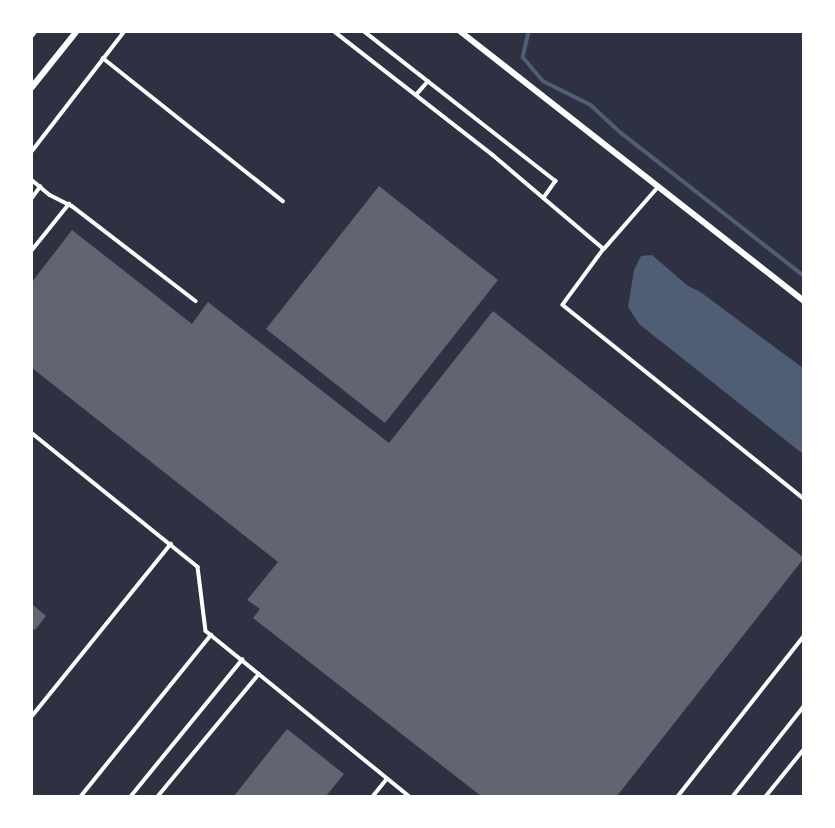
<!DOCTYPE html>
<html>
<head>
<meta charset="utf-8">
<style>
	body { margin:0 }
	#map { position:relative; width:835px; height:828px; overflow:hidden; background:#2d3142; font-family:Manrope,sans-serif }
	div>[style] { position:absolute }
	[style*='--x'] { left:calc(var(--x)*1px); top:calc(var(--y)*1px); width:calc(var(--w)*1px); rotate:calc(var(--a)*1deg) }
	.water>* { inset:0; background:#4f5d75 }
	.stream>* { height:3.5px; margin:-1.75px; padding:0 1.75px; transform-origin:1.75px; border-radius:1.75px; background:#4f5d75 }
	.building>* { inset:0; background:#626471 }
	.service>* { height:3.5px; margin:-1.75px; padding:0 1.75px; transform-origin:1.75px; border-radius:1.75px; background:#fff }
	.minor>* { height:6px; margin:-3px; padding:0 3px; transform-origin:3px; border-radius:3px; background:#fff }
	span { translate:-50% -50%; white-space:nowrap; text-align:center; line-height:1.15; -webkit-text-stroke:7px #fff; paint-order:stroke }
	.frame { position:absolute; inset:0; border:33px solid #fff; pointer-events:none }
</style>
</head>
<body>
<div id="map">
	<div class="water">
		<i style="clip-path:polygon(652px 255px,688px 286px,699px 291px,803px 368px,803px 454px,639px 324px,628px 307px,634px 270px,641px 256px)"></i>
	</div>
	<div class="stream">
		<i style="--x:529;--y:32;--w:26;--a:103"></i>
		<i style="--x:523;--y:57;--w:31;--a:50"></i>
		<i style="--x:543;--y:81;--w:54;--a:26.6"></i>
		<i style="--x:591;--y:105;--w:40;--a:43"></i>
		<i style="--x:620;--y:132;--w:234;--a:38"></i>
	</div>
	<div class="building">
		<i style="clip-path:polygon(379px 186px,498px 280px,385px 423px,266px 329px)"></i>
		<i style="clip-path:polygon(72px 230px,192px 324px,208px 302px,389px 443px,493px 311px,804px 558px,617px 796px,481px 796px,253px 618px,260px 609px,247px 600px,278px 562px,32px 368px,32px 282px)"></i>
		<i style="clip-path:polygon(32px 604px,46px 616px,35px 630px,32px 628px)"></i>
		<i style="clip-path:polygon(287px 729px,344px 774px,326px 796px,234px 796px)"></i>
	</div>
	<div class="service">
		<i style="--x:335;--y:32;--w:200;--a:37.9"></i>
		<i style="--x:493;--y:155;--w:145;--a:40.3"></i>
		<i style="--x:604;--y:249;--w:82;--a:-48.9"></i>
		<i style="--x:365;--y:32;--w:242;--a:38"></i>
		<i style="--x:556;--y:181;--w:21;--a:125"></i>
		<i style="--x:32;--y:36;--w:5;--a:-53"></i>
		<i style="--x:103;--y:58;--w:230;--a:38.5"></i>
		<i style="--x:416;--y:95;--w:18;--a:-49"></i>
		<i style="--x:32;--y:151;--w:150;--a:-52.3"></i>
		<i style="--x:32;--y:180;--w:23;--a:40"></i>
		<i style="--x:50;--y:195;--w:25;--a:27"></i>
		<i style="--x:72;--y:206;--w:156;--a:37.5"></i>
		<i style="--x:32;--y:198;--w:14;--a:-54"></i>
		<i style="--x:604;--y:249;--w:69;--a:126.2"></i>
		<i style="--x:563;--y:305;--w:309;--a:38.8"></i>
		<i style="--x:32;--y:250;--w:59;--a:-51.2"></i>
		<i style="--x:32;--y:433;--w:213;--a:38.9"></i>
		<i style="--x:198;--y:567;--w:64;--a:82.9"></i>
		<i style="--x:206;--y:631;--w:262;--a:39.1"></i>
		<i style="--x:32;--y:716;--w:221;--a:-51.1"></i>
		<i style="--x:81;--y:796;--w:207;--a:-51.1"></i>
		<i style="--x:131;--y:796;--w:176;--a:-50.8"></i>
		<i style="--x:158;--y:796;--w:158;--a:-50.4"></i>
		<i style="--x:373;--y:796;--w:22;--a:-51"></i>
		<i style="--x:678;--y:796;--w:204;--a:-51.8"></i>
		<i style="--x:733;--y:796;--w:115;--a:-51.7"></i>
		<i style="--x:766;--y:796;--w:60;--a:-51"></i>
	</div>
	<div class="minor">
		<i style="--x:461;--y:32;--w:436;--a:38.1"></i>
		<i style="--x:32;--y:87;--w:70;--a:-51.3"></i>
	</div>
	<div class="frame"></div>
</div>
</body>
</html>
